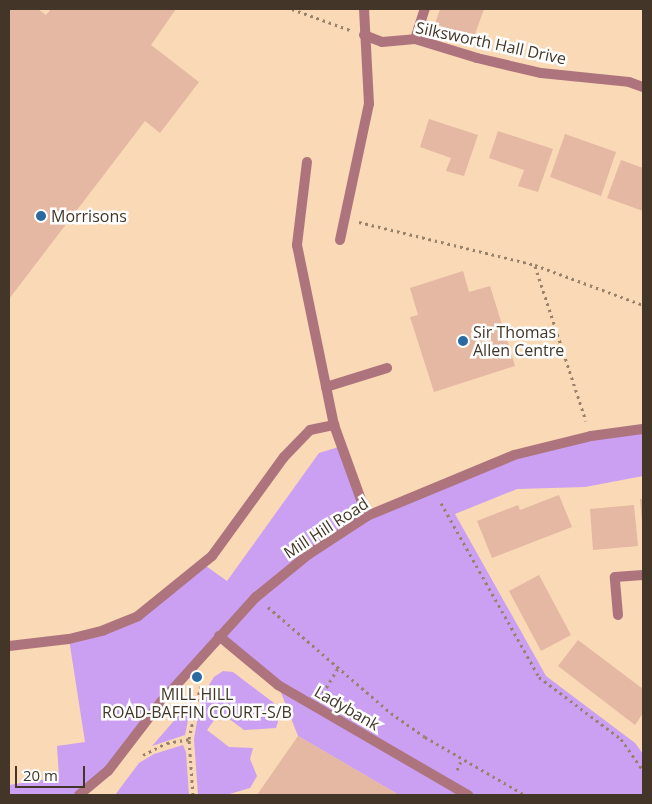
<!DOCTYPE html>
<html>
<head>
<meta charset="utf-8">
<style>
	body { margin:0 }
	#map { position:relative; width:652px; height:804px; overflow:hidden; background:#fad9b6; font-family:"Open Sans",sans-serif }
	div>[style] { position:absolute }
	[style*='--x'] { left:calc(var(--x)*1px); top:calc(var(--y)*1px); width:calc(var(--w)*1px); rotate:calc(var(--a)*1deg) }
	.green>* { inset:0; background:#cb9ff1 }
	.building>* { inset:0; background:#e4b8a2 }
	.path>* { height:3px; margin-top:-1.5px; transform-origin:0; background:repeating-linear-gradient(90deg,#99826b 0 2.5px,transparent 0 6.5px) }
	.service>* { height:10px; margin:-5px; padding:0 5px; transform-origin:5px; border-radius:5px; background:#ae747e }
	.minor>* { height:10px; margin:-5px; padding:0 5px; transform-origin:5px; border-radius:5px; background:#ae747e }
	.tertiary>* { height:10px; margin:-5px; padding:0 5px; transform-origin:5px; border-radius:5px; background:#ae747e }
	.dots>* { width:14px; height:14px; translate:-50% -50%; box-sizing:border-box; border:2px solid #fff; border-radius:50% }
	span { translate:-50% -50%; white-space:nowrap; text-align:center; line-height:1.15; -webkit-text-stroke:5px #fff; paint-order:stroke }
	.street-label { font-size:16px; color:#433628 }
	.poi-label { font-size:16px; color:#433628 }
	.left { translate:0 -50%; text-align:left }
	.frame { position:absolute; inset:0; border:10px solid #433628; pointer-events:none }
	.scale { position:absolute; left:15px; top:766px; width:70px; height:22px; box-sizing:border-box; border:2px solid #433628; border-top:0; padding-left:6px; font-size:15px; line-height:18px; white-space:nowrap; color:#433628; -webkit-text-stroke:4px #fff; paint-order:stroke }
</style>
</head>
<body>
<div id="map">
	<div class="green">
		<i style="clip-path:polygon(643px 429px,643px 476px,585px 487px,517px 489px,455px 514px,546px 676px,635px 743px,643px 754px,643px 795px,399px 795px,298px 736px,278px 685px,219px 636px,108px 771px,79px 795px,9px 795px,9px 785px,59px 777px,57px 746px,85px 742px,69px 639px,137px 616px,203px 564px,227px 581px,319px 453px,342px 446px,367px 516px,514px 455px)"></i>
		<i style="clip-path:polygon(223px 671px,233px 672px,274px 703px,279px 713px,278px 722px,276px 728px,244px 730px,220px 712px,207px 730px,229px 747px,253px 748px,250px 759px,257px 776px,250px 788px,226px 795px,198px 795px,194px 739px,201px 698px,214px 677px)"></i>
		<i style="clip-path:polygon(192px 700px,185px 735px,152px 746px)"></i>
		<i style="clip-path:polygon(183px 745px,186px 752px,189px 795px,115px 795px,139px 763px,154px 754px)"></i>
	</div>
	<div class="building">
		<i style="clip-path:polygon(9px 9px,38px 9px,46px 15px,51px 9px,176px 9px,151px 45px,199px 82px,160px 133px,145px 121px,9px 299px)"></i>
		<i style="clip-path:polygon(440px 9px,484px 9px,474px 37px,435px 24px)"></i>
		<i style="clip-path:polygon(429px 119px,478px 135px,464px 176px,446px 171px,451px 158px,420px 147px)"></i>
		<i style="clip-path:polygon(498px 131px,553px 149px,538px 192px,518px 186px,524px 170px,489px 158px)"></i>
		<i style="clip-path:polygon(565px 134px,616px 152px,601px 196px,550px 177px)"></i>
		<i style="clip-path:polygon(621px 160px,643px 168px,643px 211px,607px 198px)"></i>
		<i style="clip-path:polygon(463px 271px,469px 292px,490px 286px,515px 366px,434px 392px,410px 317px,418px 315px,410px 288px)"></i>
		<i style="clip-path:polygon(559px 495px,572px 527px,492px 558px,477px 521px,518px 505px,520px 510px)"></i>
		<i style="clip-path:polygon(640px 499px,643px 499px,643px 521px,642px 521px)"></i>
		<i style="clip-path:polygon(634px 505px,638px 546px,593px 550px,590px 509px)"></i>
		<i style="clip-path:polygon(539px 575px,571px 635px,541px 651px,509px 591px)"></i>
		<i style="clip-path:polygon(578px 640px,643px 689px,643px 713px,635px 725px,558px 666px)"></i>
		<i style="clip-path:polygon(298px 736px,399px 795px,257px 795px)"></i>
	</div>
	<div class="path">
		<i style="--x:292;--y:9;--w:62;--a:19.9"></i>
		<i style="--x:359;--y:222;--w:181;--a:13.7"></i>
		<i style="--x:535;--y:265;--w:115;--a:20.3"></i>
		<i style="--x:535;--y:266;--w:163;--a:71.8"></i>
		<i style="--x:441;--y:503;--w:200;--a:60.6"></i>
		<i style="--x:539;--y:677;--w:103;--a:37.1"></i>
		<i style="--x:621;--y:739;--w:39;--a:55"></i>
		<i style="--x:268;--y:607;--w:162;--a:40.8"></i>
		<i style="--x:391;--y:713;--w:42;--a:35.2"></i>
		<i style="--x:425;--y:737;--w:116;--a:30.1"></i>
		<i style="--x:323;--y:693;--w:29;--a:-59"></i>
		<i style="--x:143;--y:755;--w:27;--a:-27"></i>
		<i style="--x:167;--y:743;--w:22;--a:-10"></i>
		<i style="--x:457;--y:770;--w:12;--a:-66"></i>
		<i style="--x:193;--y:795;--w:56;--a:-94.1"></i>
		<i style="--x:189;--y:739;--w:56;--a:-77.7"></i>
	</div>
	<div class="service">
		<i style="--x:415;--y:39;--w:32;--a:-72"></i>
		<i style="--x:307;--y:162;--w:84;--a:96.9"></i>
		<i style="--x:297;--y:245;--w:184;--a:78.4"></i>
	</div>
	<div class="minor">
		<i style="--x:364;--y:35;--w:19;--a:21"></i>
		<i style="--x:382;--y:42;--w:33;--a:-5"></i>
		<i style="--x:415;--y:39;--w:65;--a:17"></i>
		<i style="--x:477;--y:58;--w:66;--a:13.2"></i>
		<i style="--x:541;--y:73;--w:88;--a:5.8"></i>
		<i style="--x:629;--y:82;--w:15;--a:20"></i>
		<i style="--x:340;--y:240;--w:139;--a:-78"></i>
		<i style="--x:369;--y:104;--w:95;--a:-93"></i>
		<i style="--x:326;--y:387;--w:64;--a:-17.3"></i>
		<i style="--x:618;--y:615;--w:38;--a:-95"></i>
		<i style="--x:615;--y:577;--w:28;--a:-4"></i>
		<i style="--x:219;--y:636;--w:77;--a:39.7"></i>
		<i style="--x:278;--y:685;--w:220;--a:30.1"></i>
		<i style="--x:9;--y:646;--w:60;--a:-6.7"></i>
		<i style="--x:69;--y:639;--w:36;--a:-14"></i>
		<i style="--x:104;--y:630;--w:37;--a:-22"></i>
		<i style="--x:138;--y:616;--w:95;--a:-39"></i>
		<i style="--x:212;--y:556;--w:122;--a:-54"></i>
		<i style="--x:284;--y:457;--w:37;--a:-46"></i>
		<i style="--x:310;--y:430;--w:25;--a:-12"></i>
		<i style="--x:334;--y:425;--w:97;--a:70.1"></i>
	</div>
	<div class="tertiary">
		<i style="--x:79;--y:795;--w:38;--a:-40"></i>
		<i style="--x:108;--y:771;--w:87;--a:-52.5"></i>
		<i style="--x:161;--y:702;--w:142;--a:-47.9"></i>
		<i style="--x:256;--y:597;--w:68;--a:-39.1"></i>
		<i style="--x:309;--y:554;--w:69;--a:-33.2"></i>
		<i style="--x:367;--y:516;--w:159;--a:-22.5"></i>
		<i style="--x:514;--y:455;--w:79;--a:-13.9"></i>
		<i style="--x:591;--y:436;--w:52;--a:-7.7"></i>
	</div>
	<div class="dots">
		<i style="left:41px;top:216px;background:#2b6aa0"></i>
		<i style="left:463px;top:341px;background:#2b6aa0"></i>
		<i style="left:197px;top:677px;background:#2b6aa0"></i>
	</div>
	<div class="street-label">
		<span style="left:491px;top:43px;rotate:12deg">Silksworth Hall Drive</span>
		<span style="left:326px;top:528px;rotate:-33deg">Mill Hill Road</span>
		<span style="left:347px;top:708px;rotate:30deg">Ladybank</span>
	</div>
	<div class="poi-label">
		<span class="left" style="left:51px;top:216px">Morrisons</span>
		<span class="left" style="left:473px;top:341px">Sir Thomas<br>Allen Centre</span>
		<span style="left:197px;top:703px">MILL HILL<br>ROAD-BAFFIN COURT-S/B</span>
	</div>
	<div class="frame"></div>
	<div class="scale">20 m</div>
</div>
</body>
</html>
